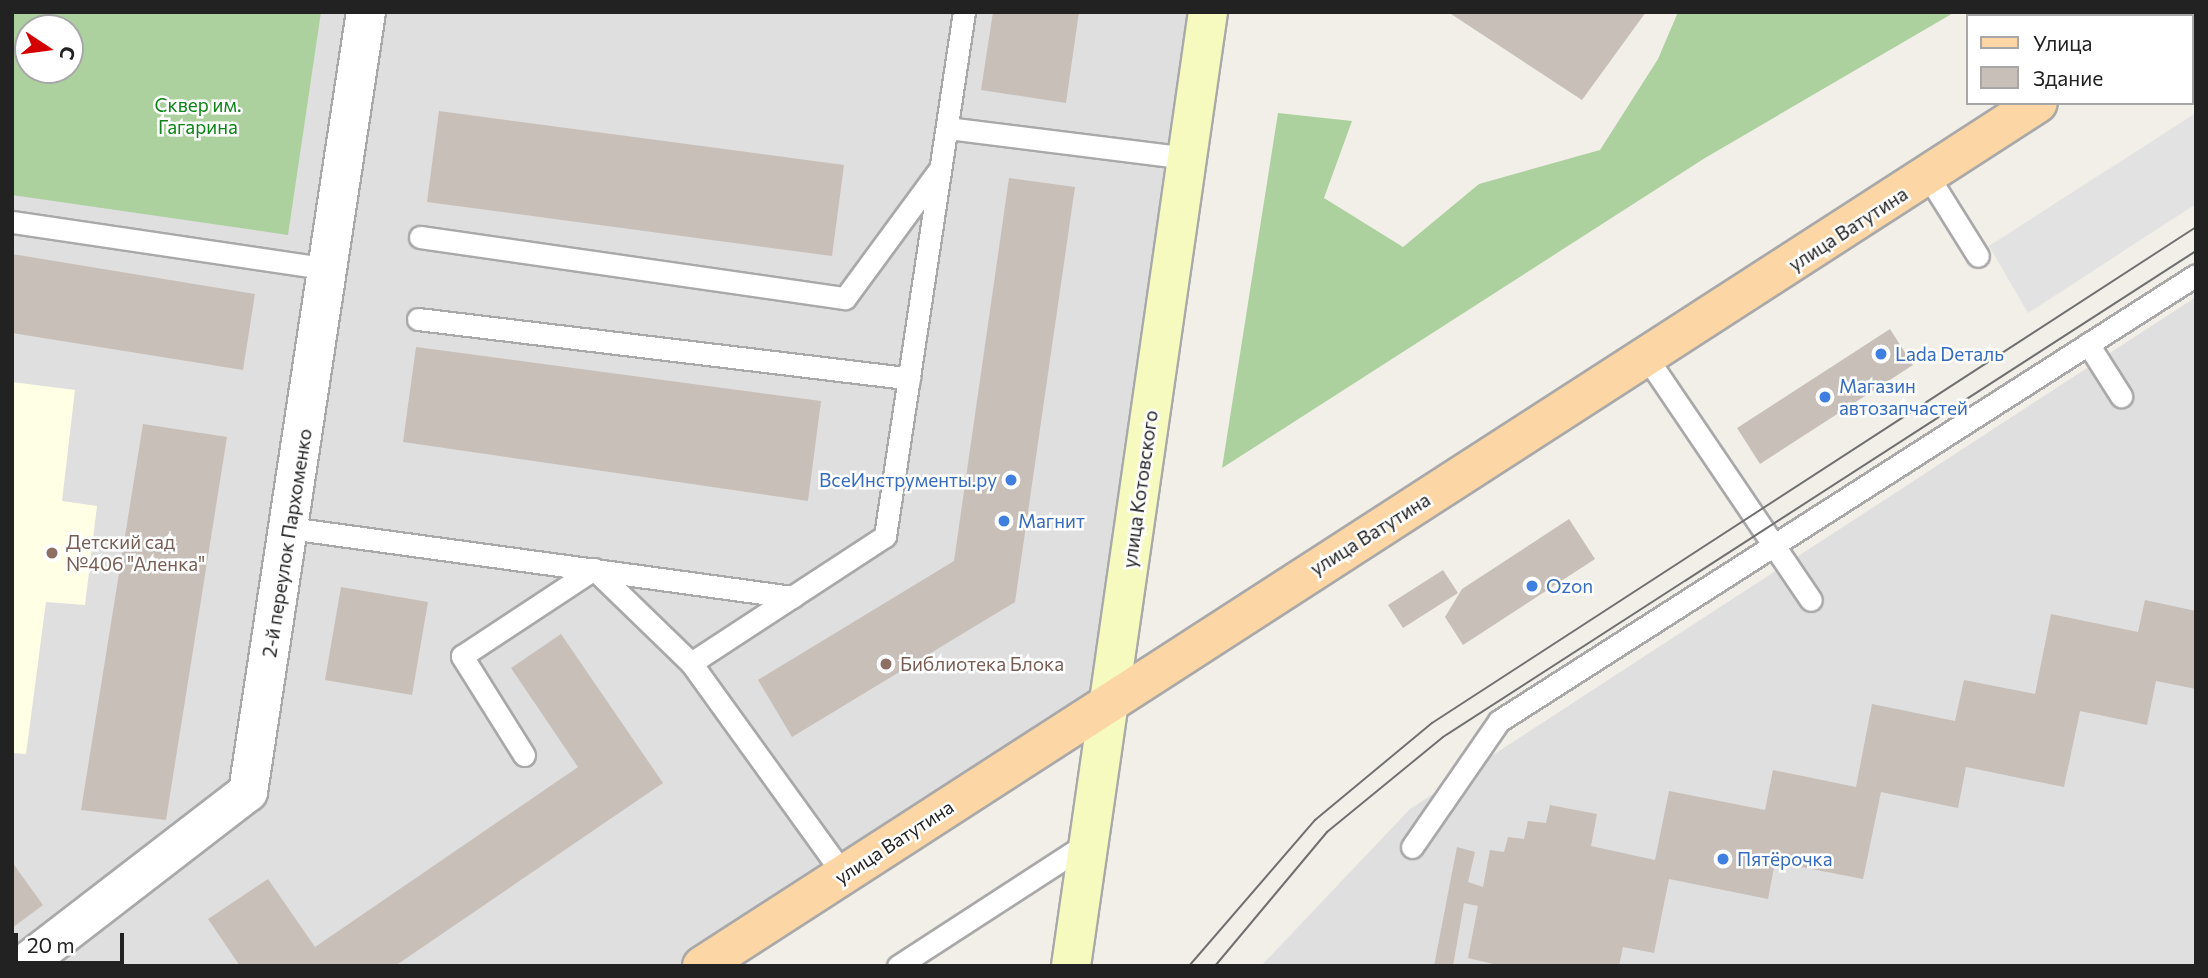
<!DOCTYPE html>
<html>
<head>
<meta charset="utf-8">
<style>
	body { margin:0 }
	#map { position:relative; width:2208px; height:978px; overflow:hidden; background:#f2efe9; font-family:Commissioner,sans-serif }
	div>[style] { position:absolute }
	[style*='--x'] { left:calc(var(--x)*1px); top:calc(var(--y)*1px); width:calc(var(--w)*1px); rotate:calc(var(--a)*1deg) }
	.residential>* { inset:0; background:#e0dfdf }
	.education>* { inset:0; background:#ffffe5 }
	.forest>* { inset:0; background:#add19e }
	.parking>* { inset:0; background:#e2e2e2 }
	.building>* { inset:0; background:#c7bfb8 }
	.roads { filter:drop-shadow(2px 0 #a9a9a9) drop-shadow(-2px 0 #a9a9a9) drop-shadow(0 2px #a9a9a9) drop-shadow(0 -2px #a9a9a9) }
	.lane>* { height:21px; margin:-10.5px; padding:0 10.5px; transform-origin:10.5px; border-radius:10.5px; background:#fff }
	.street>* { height:38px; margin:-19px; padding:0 19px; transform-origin:19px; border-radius:19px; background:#fff }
	.secondary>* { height:38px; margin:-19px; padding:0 19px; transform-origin:19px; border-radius:19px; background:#f7fabf }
	.primary>* { height:38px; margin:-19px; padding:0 19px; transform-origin:19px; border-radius:19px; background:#fcd6a4 }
	.tram>* { height:2px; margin:-1px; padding:0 1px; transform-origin:1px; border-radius:1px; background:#707070 }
	.dots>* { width:19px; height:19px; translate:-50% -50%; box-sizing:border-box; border:4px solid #fff; border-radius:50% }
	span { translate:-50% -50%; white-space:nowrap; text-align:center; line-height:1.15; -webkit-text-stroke:5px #fff; paint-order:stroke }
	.park-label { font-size:19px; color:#0c8416 }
	.street-label { font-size:19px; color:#222 }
	.shop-label { font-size:19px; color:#366cbe }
	.left { translate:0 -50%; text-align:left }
	.right { translate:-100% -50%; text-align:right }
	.education-label { font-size:19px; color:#785e54 }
	.frame { position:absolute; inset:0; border:14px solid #222; pointer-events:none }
	.legend { position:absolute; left:1966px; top:14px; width:228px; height:91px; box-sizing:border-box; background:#fff; border:2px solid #a7a7a7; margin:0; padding:9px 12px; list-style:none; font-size:21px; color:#222 }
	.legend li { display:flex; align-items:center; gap:14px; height:35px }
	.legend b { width:35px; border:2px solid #a7a7a7 }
	.north { position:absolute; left:14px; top:14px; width:70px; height:70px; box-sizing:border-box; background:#fff; border:2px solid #a7a7a7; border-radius:50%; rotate:103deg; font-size:19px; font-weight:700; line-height:28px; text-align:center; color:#222 }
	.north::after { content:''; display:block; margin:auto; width:24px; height:32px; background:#d40000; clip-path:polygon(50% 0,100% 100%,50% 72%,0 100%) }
	.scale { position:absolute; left:14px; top:933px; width:110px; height:32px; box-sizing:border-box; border:4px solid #222; border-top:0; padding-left:9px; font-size:21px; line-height:24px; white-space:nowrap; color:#222; -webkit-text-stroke:5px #fff; paint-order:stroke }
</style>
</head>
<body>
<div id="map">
	<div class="residential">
		<i style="clip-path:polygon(evenodd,12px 12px,1208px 12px,1110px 699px,702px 966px,12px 966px,12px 12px,28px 28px,70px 28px,70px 70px,28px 70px,28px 28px)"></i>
		<i style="clip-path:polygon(2196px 297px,2196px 966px,1261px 966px,1410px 809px)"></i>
	</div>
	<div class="education">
		<i style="clip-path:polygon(12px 382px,75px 390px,62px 501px,97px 506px,85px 605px,46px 602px,26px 754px,12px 753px)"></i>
	</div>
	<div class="forest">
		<i style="clip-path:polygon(evenodd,12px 12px,321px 12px,288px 235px,12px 195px,12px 12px,28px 28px,70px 28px,70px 70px,28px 70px,28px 28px)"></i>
		<i style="clip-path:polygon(1678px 12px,1955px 12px,1705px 158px,1222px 468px,1278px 113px,1352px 121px,1324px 198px,1403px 247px,1479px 184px,1600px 150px,1658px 59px)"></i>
	</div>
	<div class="parking">
		<i style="clip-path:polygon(2196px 113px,2196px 204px,2028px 313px,1989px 246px)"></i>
	</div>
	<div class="building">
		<i style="clip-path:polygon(993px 12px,1079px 12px,1066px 103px,981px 90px)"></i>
		<i style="clip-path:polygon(1448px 12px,1646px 12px,1582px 100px)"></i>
		<i style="clip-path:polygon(439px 111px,844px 165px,832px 256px,427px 202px)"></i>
		<i style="clip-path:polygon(1009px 178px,1075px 187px,1015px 602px,792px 737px,758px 680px,954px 561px)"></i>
		<i style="clip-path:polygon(12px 254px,255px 294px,243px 370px,12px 333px)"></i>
		<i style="clip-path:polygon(1890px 329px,1913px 365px,1760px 464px,1737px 428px)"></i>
		<i style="clip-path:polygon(416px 347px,821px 401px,808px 501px,403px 442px)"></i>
		<i style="clip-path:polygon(143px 424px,227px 437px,166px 820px,81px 810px)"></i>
		<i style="clip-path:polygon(1569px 519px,1595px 559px,1463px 645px,1445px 617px,1462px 589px)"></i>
		<i style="clip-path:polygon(1443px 570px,1458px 593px,1403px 628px,1388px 605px)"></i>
		<i style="clip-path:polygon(341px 587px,428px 602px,412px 695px,325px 680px)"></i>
		<i style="clip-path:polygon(2145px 600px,2196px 611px,2196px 689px,2156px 681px,2147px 725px,2080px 711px,2064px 787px,1966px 767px,1958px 808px,1881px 792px,1863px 879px,1775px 862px,1768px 899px,1669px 879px,1654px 953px,1623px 947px,1619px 966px,1502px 966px,1468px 958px,1478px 906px,1464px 903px,1453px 966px,1434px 966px,1457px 847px,1475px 852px,1468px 882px,1483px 887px,1490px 850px,1504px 852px,1508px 837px,1524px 839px,1528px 821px,1546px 823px,1550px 805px,1597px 814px,1591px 846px,1655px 860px,1669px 791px,1765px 810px,1773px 770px,1856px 787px,1872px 704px,1955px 721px,1964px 680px,2035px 694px,2051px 614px,2138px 632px)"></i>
		<i style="clip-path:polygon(561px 634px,663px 783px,395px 966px,240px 966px,208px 919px,268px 879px,315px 947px,578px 767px,511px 668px)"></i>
		<i style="clip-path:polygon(12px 862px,43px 905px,12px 928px)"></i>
	</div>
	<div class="roads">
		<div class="lane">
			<i style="--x:947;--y:128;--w:242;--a:7.1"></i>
			<i style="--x:1928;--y:176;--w:94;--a:58"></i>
			<i style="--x:12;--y:222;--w:320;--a:8.4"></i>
			<i style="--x:420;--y:237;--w:429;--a:8.2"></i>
			<i style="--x:845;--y:298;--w:159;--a:-53.7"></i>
			<i style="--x:418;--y:319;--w:495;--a:6.9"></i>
			<i style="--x:2088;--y:344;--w:62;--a:57.6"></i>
			<i style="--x:1647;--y:358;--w:292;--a:55.9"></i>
			<i style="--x:289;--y:528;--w:508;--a:7.81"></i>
			<i style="--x:524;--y:755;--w:117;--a:-122.1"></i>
			<i style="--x:462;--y:656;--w:158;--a:-33.4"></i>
			<i style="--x:594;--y:569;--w:135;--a:44.1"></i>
			<i style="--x:1412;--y:847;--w:153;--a:-55.4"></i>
			<i style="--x:1499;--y:721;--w:827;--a:-32.61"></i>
			<i style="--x:844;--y:875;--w:261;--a:-125.8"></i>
			<i style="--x:691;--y:663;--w:232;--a:-33.2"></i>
			<i style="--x:885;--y:536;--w:530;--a:-81.43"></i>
			<i style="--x:898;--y:966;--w:228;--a:-33"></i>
		</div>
		<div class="street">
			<i style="--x:2094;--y:12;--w:4;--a:76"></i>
			<i style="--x:22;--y:966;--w:285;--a:-37.6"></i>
			<i style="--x:248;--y:792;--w:789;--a:-81.4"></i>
		</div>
		<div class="secondary">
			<i style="--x:1071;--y:966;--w:964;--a:-81.83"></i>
		</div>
		<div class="primary">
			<i style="--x:2170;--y:16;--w:6;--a:-39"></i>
			<i style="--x:702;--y:966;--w:1590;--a:-32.86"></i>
		</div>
	</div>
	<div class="tram">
		<i style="--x:1189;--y:966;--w:193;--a:-49.2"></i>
		<i style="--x:1315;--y:820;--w:152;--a:-39.7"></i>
		<i style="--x:1432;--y:723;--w:911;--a:-32.99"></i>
		<i style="--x:1215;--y:966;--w:175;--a:-50.1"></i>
		<i style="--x:1327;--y:832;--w:150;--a:-39.3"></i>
		<i style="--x:1443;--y:737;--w:896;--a:-32.84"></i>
	</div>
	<div class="dots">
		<i style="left:1881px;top:354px;background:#3f7fe0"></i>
		<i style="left:1825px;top:397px;background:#3f7fe0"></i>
		<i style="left:1011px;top:480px;background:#3f7fe0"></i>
		<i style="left:1004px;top:521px;background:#3f7fe0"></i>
		<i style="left:52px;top:553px;background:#8d6e63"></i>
		<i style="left:1532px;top:586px;background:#3f7fe0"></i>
		<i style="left:886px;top:664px;background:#8d6e63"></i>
		<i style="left:1723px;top:859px;background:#3f7fe0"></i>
	</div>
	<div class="park-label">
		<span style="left:198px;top:116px">Сквер им.<br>Гагарина</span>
	</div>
	<div class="street-label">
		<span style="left:1848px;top:229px;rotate:-33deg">улица Ватутина</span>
		<span style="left:1140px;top:489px;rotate:-82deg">улица Котовского</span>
		<span style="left:1370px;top:534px;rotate:-32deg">улица Ватутина</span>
		<span style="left:287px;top:543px;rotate:-81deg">2-й переулок Пархоменко</span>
		<span style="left:894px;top:842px;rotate:-33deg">улица Ватутина</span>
	</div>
	<div class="shop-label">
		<span class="left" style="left:1895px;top:354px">Lada Dеталь</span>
		<span class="left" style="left:1839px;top:397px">Магазин<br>автозапчастей</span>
		<span class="right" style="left:997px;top:480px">ВсеИнструменты.ру</span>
		<span class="left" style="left:1018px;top:521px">Магнит</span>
		<span class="left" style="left:1546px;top:586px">Ozon</span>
		<span class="left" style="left:1737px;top:859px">Пятёрочка</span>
	</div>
	<div class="education-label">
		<span class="left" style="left:66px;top:553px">Детский сад<br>№406 "Аленка"</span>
		<span class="left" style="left:900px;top:664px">Библиотека Блока</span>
	</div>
	<div class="frame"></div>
	<ul class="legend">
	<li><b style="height:9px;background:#fcd6a4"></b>Улица</li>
	<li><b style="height:19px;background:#c7bfb8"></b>Здание</li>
	</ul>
	<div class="north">С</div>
	<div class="scale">20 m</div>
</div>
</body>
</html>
